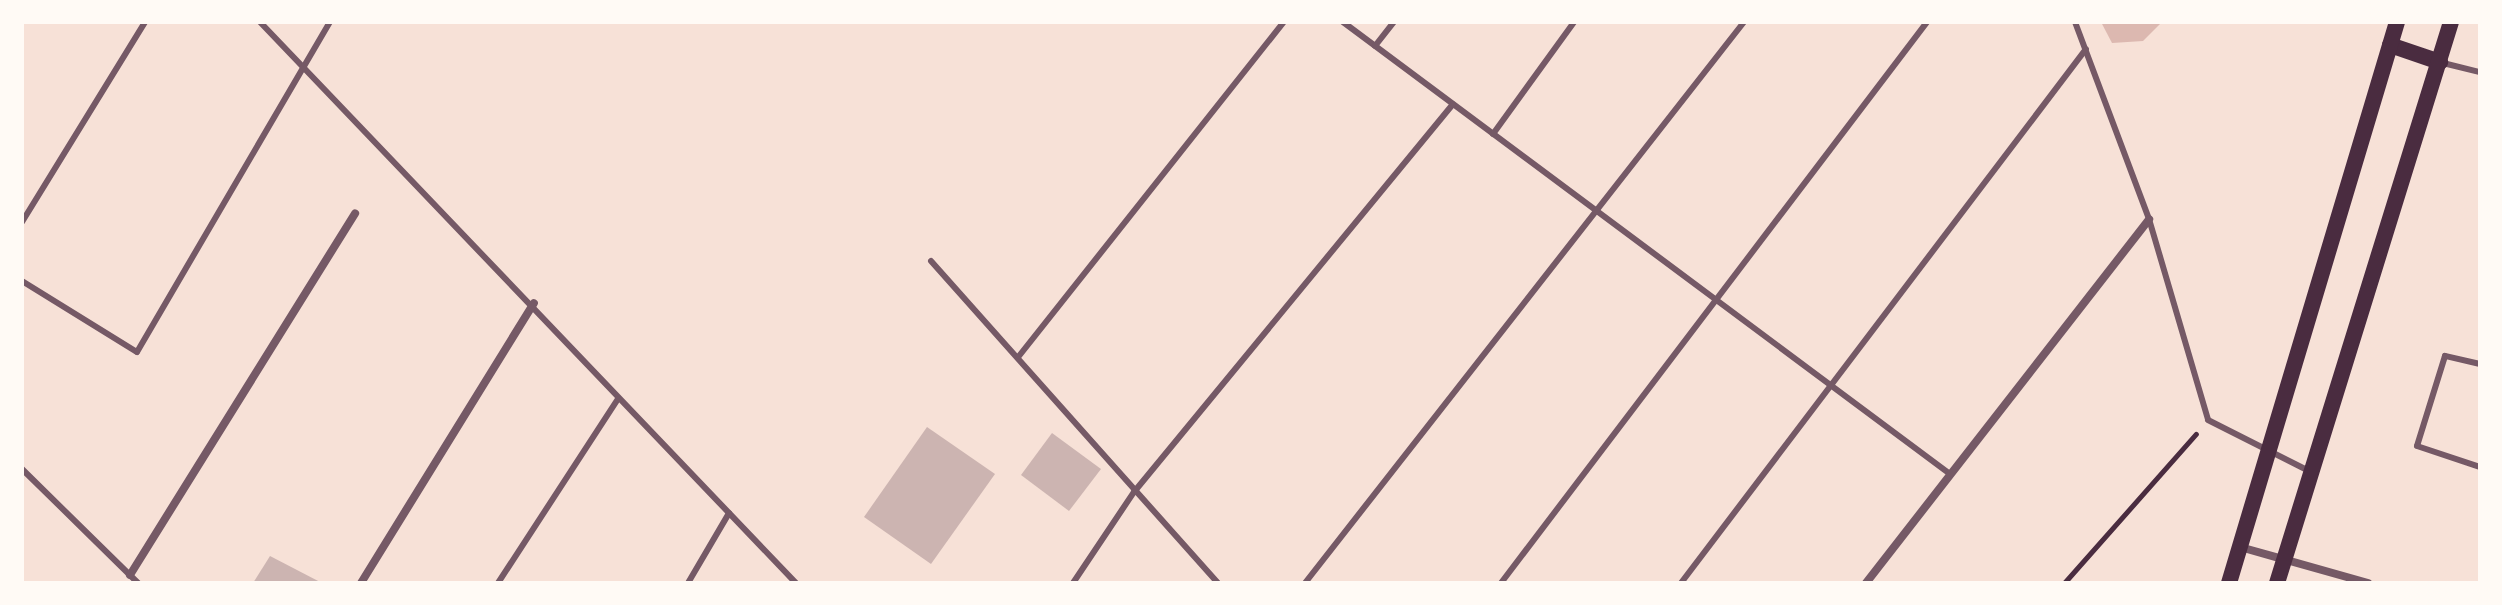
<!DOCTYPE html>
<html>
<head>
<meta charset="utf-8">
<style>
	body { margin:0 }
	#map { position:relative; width:2502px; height:605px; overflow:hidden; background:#f7e1d7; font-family:"Source Serif 4",serif }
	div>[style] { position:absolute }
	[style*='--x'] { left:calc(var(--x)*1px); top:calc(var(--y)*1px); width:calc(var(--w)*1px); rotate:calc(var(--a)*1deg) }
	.water>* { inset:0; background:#dcb8b0 }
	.building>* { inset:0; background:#ccb4b1 }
	.path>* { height:5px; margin:-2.5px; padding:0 2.5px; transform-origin:2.5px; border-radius:2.5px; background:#4a2c40 }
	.service>* { height:6px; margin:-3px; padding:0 3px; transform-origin:3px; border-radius:3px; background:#755966 }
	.minor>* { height:8px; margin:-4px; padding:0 4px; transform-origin:4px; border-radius:4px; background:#755966 }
	.secondary>* { height:16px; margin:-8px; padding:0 8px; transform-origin:8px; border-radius:8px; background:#4a2c40 }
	span { translate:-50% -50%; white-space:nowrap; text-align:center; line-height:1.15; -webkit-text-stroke:7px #fffaf5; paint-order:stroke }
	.frame { position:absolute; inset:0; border:24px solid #fffaf5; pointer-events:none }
</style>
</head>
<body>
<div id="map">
	<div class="water">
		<i style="clip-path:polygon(2101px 22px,2162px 22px,2143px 41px,2112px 43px)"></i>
	</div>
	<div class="building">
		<i style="clip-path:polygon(927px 427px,995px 474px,931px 564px,864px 517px)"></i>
		<i style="clip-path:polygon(1052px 433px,1101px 469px,1069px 511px,1021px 475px)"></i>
		<i style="clip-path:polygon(270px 556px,322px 583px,253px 583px)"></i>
	</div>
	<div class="path">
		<i style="--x:2064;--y:583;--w:199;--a:-48.5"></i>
	</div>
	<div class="service">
		<i style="--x:260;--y:22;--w:776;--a:46.31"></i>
		<i style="--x:1343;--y:22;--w:757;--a:36.67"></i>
		<i style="--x:2075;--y:22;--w:210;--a:69.4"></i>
		<i style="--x:2149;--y:219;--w:209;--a:73.6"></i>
		<i style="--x:2208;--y:420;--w:111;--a:26.8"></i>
		<i style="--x:1375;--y:46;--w:31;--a:-52"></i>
		<i style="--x:2443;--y:63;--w:38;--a:14"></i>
		<i style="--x:1493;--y:134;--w:138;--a:-54.1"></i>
		<i style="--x:22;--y:222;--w:235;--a:-58.4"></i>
		<i style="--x:931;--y:261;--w:431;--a:48.3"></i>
		<i style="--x:22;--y:281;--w:135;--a:31.7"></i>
		<i style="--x:137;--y:352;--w:382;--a:-59.7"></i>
		<i style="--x:1019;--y:356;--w:426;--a:-51.6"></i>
		<i style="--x:2480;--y:364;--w:36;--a:-167"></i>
		<i style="--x:2445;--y:356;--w:94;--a:107.3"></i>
		<i style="--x:2417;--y:446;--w:66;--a:18.4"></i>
		<i style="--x:22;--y:469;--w:163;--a:44.5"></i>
		<i style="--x:498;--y:583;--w:220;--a:-56.9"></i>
		<i style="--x:688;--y:583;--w:81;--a:-59.6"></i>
		<i style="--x:1073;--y:583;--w:110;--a:-56.2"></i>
		<i style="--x:1134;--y:492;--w:502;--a:-50.57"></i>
		<i style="--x:1305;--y:583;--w:712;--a:-51.96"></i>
		<i style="--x:1501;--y:583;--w:704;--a:-52.79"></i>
		<i style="--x:1681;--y:583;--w:670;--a:-52.82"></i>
	</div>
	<div class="minor">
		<i style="--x:2240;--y:547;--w:133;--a:15.7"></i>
		<i style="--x:130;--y:575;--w:426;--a:-58.1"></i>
		<i style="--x:361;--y:583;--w:329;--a:-58.3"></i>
		<i style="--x:1866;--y:583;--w:461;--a:-52.1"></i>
	</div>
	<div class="secondary">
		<i style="--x:2390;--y:45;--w:53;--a:18.8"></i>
		<i style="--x:2229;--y:583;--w:586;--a:-73.33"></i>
		<i style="--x:2277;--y:583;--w:587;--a:-72.77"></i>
	</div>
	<div class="frame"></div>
</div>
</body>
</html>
